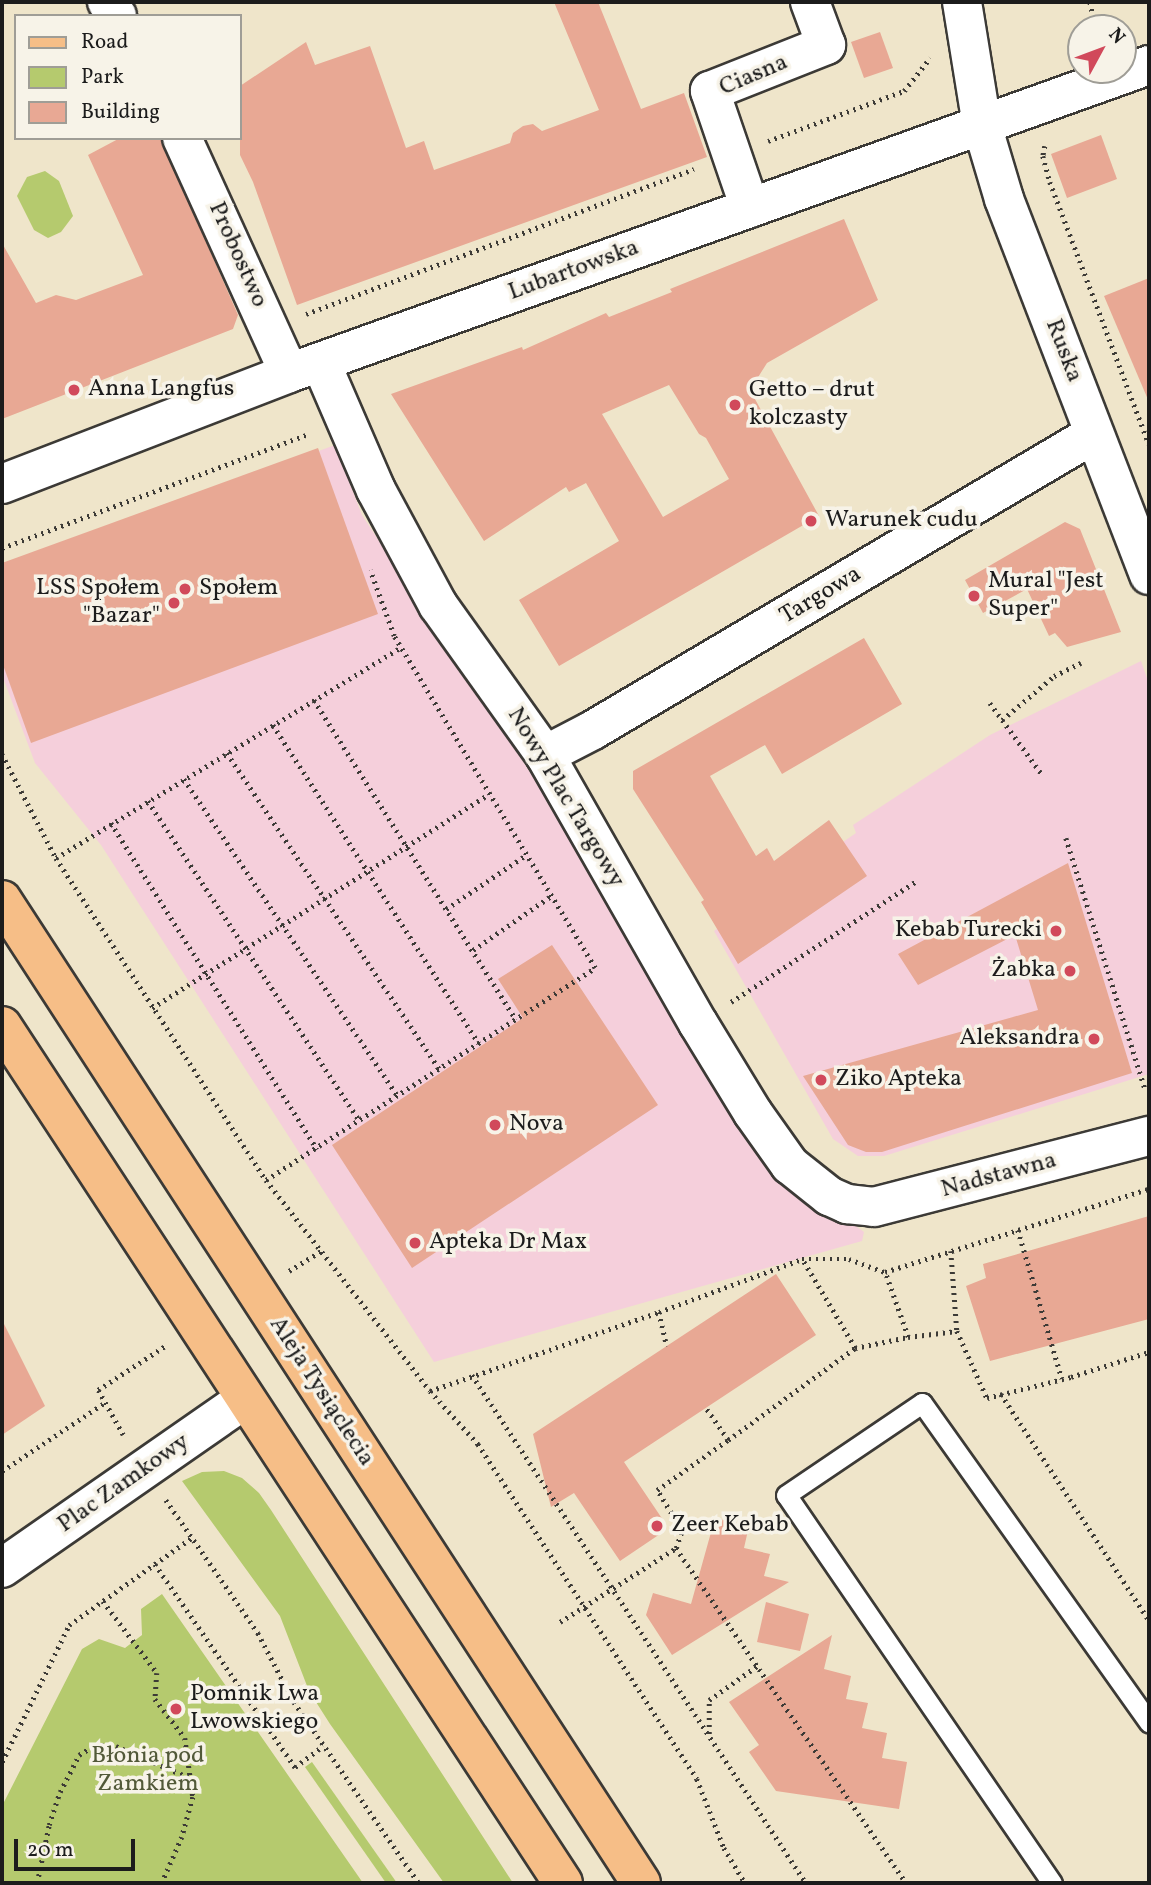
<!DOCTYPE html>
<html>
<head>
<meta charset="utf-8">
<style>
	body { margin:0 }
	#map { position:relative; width:1151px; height:1885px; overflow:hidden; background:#efe5ca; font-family:Vollkorn,serif }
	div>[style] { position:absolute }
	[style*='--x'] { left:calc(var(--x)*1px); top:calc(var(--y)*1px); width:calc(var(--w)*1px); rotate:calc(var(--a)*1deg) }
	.built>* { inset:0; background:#f5cfdb }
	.green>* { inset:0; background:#b5ca6e }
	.building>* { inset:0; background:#e8a894 }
	.path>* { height:4.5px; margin-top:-2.25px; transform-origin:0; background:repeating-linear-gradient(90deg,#3c3a36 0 2px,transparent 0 7px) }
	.roads { filter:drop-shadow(2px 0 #3c3a36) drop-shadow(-2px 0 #3c3a36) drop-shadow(0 2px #3c3a36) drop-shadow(0 -2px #3c3a36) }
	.service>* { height:19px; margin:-9.5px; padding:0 9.5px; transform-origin:9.5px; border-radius:9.5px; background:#fff }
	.minor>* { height:38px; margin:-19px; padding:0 19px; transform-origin:19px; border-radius:19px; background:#fff }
	.tertiary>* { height:38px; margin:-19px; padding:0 19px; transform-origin:19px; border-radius:19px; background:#fff }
	.primary>* { height:38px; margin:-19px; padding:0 19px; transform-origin:19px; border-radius:19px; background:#f6be87 }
	.dots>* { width:19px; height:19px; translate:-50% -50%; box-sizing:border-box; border:4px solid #f7f3e8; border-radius:50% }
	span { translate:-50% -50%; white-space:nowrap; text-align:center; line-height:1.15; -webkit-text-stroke:7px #f7f3e8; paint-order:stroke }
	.street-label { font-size:24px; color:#1c1c1c }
	.poi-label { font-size:24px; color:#1c1c1c }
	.left { translate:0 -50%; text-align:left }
	.right { translate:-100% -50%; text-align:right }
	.park-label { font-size:24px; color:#525939 }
	.frame { position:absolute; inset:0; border:4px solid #1c1c1c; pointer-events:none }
	.legend { position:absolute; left:14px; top:14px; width:228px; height:126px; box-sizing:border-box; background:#f7f3e8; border:2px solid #9f9d96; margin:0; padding:9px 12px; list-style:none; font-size:21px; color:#1c1c1c }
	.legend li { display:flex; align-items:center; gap:14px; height:35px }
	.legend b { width:35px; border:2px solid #9f9d96 }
	.north { position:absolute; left:1067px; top:14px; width:70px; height:70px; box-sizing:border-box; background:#f7f3e8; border:2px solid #9f9d96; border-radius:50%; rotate:49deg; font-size:19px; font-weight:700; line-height:28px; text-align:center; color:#1c1c1c }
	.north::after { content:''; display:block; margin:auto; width:24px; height:32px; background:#d1495b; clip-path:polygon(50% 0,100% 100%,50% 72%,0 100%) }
	.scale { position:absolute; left:14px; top:1839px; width:121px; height:32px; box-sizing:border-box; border:4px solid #1c1c1c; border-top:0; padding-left:9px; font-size:21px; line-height:24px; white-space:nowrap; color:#1c1c1c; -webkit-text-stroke:5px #f7f3e8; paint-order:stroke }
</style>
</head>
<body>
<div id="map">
	<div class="built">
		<i style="clip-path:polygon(335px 445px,362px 515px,592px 867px,782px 1172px,864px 1232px,862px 1241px,434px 1362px,101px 845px,35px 763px,2px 675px,2px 568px)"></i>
		<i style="clip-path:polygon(1141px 661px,1149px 684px,1149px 1074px,884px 1156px,858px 1156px,833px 1139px,714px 931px,856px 833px,853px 825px,990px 735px)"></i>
	</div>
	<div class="green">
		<i style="clip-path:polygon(45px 171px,59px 181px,73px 216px,61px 232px,48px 238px,34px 230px,17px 196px,27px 177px)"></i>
		<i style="clip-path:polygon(224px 1471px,242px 1478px,259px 1493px,271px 1510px,513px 1883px,444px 1883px,330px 1724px,309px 1691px,280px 1616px,182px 1481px,202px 1472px)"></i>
		<i style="clip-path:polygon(162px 1594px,363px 1883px,2px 1883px,2px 1806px,82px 1649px,99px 1639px,125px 1648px,142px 1635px,141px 1609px)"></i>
		<i style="clip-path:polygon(312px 1762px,397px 1883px,386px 1883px,305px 1767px)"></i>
	</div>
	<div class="building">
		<i style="clip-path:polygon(554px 2px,598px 2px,641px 109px,684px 93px,707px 157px,297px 305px,253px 182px,240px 155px,240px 86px,306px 42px,315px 65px,370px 46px,406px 148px,424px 141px,434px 170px,510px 143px,513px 133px,523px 126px,533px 124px,542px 131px,599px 110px)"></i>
		<i style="clip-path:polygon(880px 32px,893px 68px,864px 78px,851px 42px)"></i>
		<i style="clip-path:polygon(1101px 135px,1117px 179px,1067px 198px,1051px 154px)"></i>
		<i style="clip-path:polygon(120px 138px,161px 138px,238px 315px,233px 329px,2px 419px,2px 243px,36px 303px,56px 295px,76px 300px,143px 275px,88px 155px)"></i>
		<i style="clip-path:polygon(evenodd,844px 219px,878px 300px,767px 363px,750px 390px,819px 516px,559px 666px,519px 600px,619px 541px,586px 483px,569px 492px,566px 487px,484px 541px,391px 394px,522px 347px,523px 350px,606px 313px,609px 317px,672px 292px,670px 289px,844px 219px,669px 385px,699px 434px,706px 438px,729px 479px,663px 517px,602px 414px,669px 385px)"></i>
		<i style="clip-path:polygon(1149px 278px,1149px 402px,1104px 296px)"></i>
		<i style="clip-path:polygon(318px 448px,378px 614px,31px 743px,2px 662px,2px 563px)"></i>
		<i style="clip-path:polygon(1065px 522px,1080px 529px,1121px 632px,1067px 647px,1055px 633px,1049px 636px,1027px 589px,983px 613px,965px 580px)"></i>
		<i style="clip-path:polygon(864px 638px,902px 704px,782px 774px,765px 745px,710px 776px,756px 856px,767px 848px,774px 861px,829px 820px,867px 876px,738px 964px,701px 902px,704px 900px,633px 789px,633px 771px)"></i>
		<i style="clip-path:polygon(1068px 863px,1132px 1073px,882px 1152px,866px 1152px,848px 1145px,803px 1076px,1038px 1010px,1015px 935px,918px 985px,898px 954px)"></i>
		<i style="clip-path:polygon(552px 945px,658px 1105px,412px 1268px,332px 1145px,523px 1018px,498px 979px)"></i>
		<i style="clip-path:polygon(1149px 1216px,1149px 1319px,990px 1361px,966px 1286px,986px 1278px,983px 1264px)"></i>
		<i style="clip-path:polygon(776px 1274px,816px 1335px,624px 1462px,663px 1520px,663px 1532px,620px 1561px,574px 1493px,551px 1507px,533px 1434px)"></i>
		<i style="clip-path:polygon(2px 1320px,45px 1406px,2px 1435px)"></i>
		<i style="clip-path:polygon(715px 1518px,749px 1526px,744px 1548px,770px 1554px,764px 1576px,789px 1582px,672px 1655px,646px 1615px,653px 1593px,691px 1604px)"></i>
		<i style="clip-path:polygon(766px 1602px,809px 1614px,800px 1651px,757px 1642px)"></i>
		<i style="clip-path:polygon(832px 1635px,824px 1669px,851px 1676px,846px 1699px,868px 1703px,862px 1728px,887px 1733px,882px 1758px,907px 1762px,899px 1809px,776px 1791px,749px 1752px,759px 1745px,729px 1702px)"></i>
	</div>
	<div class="path">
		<i style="--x:1090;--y:2;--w:23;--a:77"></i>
		<i style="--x:768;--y:141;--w:145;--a:-20.2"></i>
		<i style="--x:904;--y:91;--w:42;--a:-51.8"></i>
		<i style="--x:1045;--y:146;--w:10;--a:101"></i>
		<i style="--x:1043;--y:156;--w:27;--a:75"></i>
		<i style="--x:1050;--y:182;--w:280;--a:69.3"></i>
		<i style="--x:306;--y:314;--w:414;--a:-20.5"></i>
		<i style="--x:2;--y:548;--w:327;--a:-20.4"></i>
		<i style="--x:314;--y:700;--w:378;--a:57.7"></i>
		<i style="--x:990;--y:703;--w:87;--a:53.9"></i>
		<i style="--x:1002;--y:720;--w:68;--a:-40.2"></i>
		<i style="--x:1054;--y:676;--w:30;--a:-26"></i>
		<i style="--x:273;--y:725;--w:379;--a:57.1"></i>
		<i style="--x:227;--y:753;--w:381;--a:56.1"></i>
		<i style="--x:2;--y:754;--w:117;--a:62.6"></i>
		<i style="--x:56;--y:858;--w:384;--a:56.9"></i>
		<i style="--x:266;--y:1180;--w:267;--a:52.1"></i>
		<i style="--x:430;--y:1391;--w:72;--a:47.8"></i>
		<i style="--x:478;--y:1444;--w:400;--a:56.8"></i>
		<i style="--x:697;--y:1779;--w:74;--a:68.6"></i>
		<i style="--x:724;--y:1848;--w:41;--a:59"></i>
		<i style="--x:184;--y:779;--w:382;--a:56"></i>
		<i style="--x:148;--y:801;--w:384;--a:56.5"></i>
		<i style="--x:111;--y:823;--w:386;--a:57.7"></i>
		<i style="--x:1066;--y:838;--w:262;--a:72.5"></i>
		<i style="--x:56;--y:858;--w:404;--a:-31.4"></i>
		<i style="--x:446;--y:909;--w:97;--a:-34"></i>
		<i style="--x:473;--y:950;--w:95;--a:-34.7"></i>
		<i style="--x:731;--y:1002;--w:223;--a:-33.1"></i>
		<i style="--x:152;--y:1008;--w:399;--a:-32.4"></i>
		<i style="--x:266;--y:1180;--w:391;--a:-32.8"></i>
		<i style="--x:595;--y:968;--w:388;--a:-121.2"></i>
		<i style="--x:394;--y:636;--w:70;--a:-110"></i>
		<i style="--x:1018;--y:1230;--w:155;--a:73.5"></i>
		<i style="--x:951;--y:1251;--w:80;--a:85.7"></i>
		<i style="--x:289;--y:1271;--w:38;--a:-32"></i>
		<i style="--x:659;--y:1312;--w:153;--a:-20.3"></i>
		<i style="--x:802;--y:1259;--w:47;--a:0"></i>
		<i style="--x:849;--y:1259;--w:38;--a:20"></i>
		<i style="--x:885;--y:1272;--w:277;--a:-17.5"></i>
		<i style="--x:908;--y:1337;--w:49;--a:-7"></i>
		<i style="--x:957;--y:1331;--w:73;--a:65.9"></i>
		<i style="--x:987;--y:1398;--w:87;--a:-14"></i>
		<i style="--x:1071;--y:1377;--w:82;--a:-17.8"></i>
		<i style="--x:855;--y:1348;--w:54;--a:-11.7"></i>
		<i style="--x:908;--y:1337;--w:69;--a:-109.5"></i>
		<i style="--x:472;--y:1375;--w:608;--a:56.68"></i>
		<i style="--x:430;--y:1391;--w:242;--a:-19"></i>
		<i style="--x:659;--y:1312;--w:35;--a:77"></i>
		<i style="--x:1001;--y:1394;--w:270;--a:56.8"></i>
		<i style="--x:123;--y:1435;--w:51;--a:-119.1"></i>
		<i style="--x:98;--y:1390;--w:80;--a:-33.3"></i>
		<i style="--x:728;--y:1440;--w:157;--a:-35.9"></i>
		<i style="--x:855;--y:1348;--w:104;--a:-120.8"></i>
		<i style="--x:2;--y:1471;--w:125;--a:-33.6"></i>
		<i style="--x:166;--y:1500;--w:162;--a:55.3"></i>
		<i style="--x:258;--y:1633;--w:78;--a:62.4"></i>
		<i style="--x:294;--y:1702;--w:220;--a:55.4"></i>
		<i style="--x:676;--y:1548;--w:18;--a:-71"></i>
		<i style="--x:682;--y:1531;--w:48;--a:-121.4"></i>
		<i style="--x:657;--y:1490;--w:87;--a:-35.2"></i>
		<i style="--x:728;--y:1440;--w:39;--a:-125"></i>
		<i style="--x:155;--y:1564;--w:247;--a:55.4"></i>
		<i style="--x:295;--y:1767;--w:35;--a:-37"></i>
		<i style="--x:103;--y:1601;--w:90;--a:53.1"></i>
		<i style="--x:157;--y:1673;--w:26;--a:94"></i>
		<i style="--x:155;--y:1699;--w:49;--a:52.4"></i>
		<i style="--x:185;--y:1738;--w:60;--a:82.3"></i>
		<i style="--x:193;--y:1797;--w:41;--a:105.4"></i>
		<i style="--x:182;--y:1837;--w:50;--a:113.5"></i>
		<i style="--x:560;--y:1622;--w:138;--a:-32.5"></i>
		<i style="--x:676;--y:1548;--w:406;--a:55.5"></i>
		<i style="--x:709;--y:1734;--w:34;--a:-90"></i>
		<i style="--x:709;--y:1700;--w:59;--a:-35.3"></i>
		<i style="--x:2;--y:1762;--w:153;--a:-63.9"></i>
		<i style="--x:69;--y:1625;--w:152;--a:-35.4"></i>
		<i style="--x:37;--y:1883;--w:59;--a:-78.3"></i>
		<i style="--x:49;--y:1825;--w:35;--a:-72"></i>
		<i style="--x:60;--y:1792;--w:42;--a:-62.8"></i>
		<i style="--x:79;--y:1755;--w:19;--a:-32"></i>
		<i style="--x:95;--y:1745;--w:21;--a:3"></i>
		<i style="--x:116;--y:1746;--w:81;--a:23.4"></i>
	</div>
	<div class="roads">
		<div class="service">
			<i style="--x:1052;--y:1883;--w:470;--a:-124.4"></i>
			<i style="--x:786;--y:1495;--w:164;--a:-34.1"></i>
			<i style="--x:922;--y:1403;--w:392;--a:54.6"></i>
		</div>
		<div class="minor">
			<i style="--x:107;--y:2;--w:17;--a:54"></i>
			<i style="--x:182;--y:138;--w:258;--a:65.5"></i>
			<i style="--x:750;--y:208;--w:124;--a:-108.9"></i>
			<i style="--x:710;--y:91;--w:125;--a:-21.6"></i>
			<i style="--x:826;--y:45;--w:46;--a:-110.4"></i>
			<i style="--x:321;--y:363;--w:138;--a:66.6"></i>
			<i style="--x:376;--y:490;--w:131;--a:61.7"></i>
			<i style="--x:438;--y:605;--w:184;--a:54.5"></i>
			<i style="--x:545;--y:755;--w:309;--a:60.3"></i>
			<i style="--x:698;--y:1023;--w:105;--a:58.6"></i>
			<i style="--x:753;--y:1113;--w:64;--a:54.6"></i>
			<i style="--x:790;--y:1165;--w:50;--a:38.5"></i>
			<i style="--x:829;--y:1196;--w:20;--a:24"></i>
			<i style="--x:847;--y:1204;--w:27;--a:6"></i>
			<i style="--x:874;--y:1207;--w:284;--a:-14.5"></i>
			<i style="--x:2;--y:484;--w:308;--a:-21.1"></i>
			<i style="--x:289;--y:373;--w:913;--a:-19.7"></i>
			<i style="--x:545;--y:755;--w:54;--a:-27.5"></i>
			<i style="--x:593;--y:730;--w:582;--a:-30.58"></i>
			<i style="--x:2;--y:1568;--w:296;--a:-34.8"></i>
		</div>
		<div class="tertiary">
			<i style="--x:962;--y:2;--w:125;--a:80.8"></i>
			<i style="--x:982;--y:125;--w:77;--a:73.4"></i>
			<i style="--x:1004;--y:199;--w:403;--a:68.9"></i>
		</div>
		<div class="primary">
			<i style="--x:2;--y:900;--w:1172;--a:56.97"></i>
			<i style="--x:2;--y:1026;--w:1024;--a:56.79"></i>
		</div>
	</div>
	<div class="dots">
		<i style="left:74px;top:390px;background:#d1495b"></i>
		<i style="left:735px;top:405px;background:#d1495b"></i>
		<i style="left:811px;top:521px;background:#d1495b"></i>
		<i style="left:185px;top:589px;background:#d1495b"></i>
		<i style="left:974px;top:596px;background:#d1495b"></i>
		<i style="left:174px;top:603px;background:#d1495b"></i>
		<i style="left:1056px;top:931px;background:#d1495b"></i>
		<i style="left:1070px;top:971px;background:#d1495b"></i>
		<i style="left:1094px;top:1039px;background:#d1495b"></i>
		<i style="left:821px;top:1080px;background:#d1495b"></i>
		<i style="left:495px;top:1125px;background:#d1495b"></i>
		<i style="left:415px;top:1243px;background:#d1495b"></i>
		<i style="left:657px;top:1526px;background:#d1495b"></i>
		<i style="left:176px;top:1709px;background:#d1495b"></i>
	</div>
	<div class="street-label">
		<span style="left:754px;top:76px;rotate:-23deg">Ciasna</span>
		<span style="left:237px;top:255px;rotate:66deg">Probostwo</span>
		<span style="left:574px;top:271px;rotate:-20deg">Lubartowska</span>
		<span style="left:1063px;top:351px;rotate:69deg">Ruska</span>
		<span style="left:821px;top:596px;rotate:-31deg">Targowa</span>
		<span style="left:565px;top:798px;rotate:59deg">Nowy Plac Targowy</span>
		<span style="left:999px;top:1176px;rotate:-15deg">Nadstawna</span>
		<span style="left:321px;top:1392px;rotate:57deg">Aleja Tysiąclecia</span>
		<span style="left:124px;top:1484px;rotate:-35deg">Plac Zamkowy</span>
	</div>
	<div class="poi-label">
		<span class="left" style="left:88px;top:390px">Anna Langfus</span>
		<span class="left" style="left:749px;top:405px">Getto – drut<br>kolczasty</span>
		<span class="left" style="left:825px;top:521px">Warunek cudu</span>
		<span class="left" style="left:988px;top:596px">Mural "Jest<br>Super"</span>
		<span class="right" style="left:160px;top:603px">LSS Społem<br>"Bazar"</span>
		<span class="left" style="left:199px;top:589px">Społem</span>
		<span class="right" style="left:1042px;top:931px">Kebab Turecki</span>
		<span class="right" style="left:1056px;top:971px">Żabka</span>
		<span class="right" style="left:1080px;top:1039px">Aleksandra</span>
		<span class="left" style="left:835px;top:1080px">Ziko Apteka</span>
		<span class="left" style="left:509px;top:1125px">Nova</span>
		<span class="left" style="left:429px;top:1243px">Apteka Dr Max</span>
		<span class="left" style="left:671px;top:1526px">Zeer Kebab</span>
		<span class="left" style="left:190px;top:1709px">Pomnik Lwa<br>Lwowskiego</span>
	</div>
	<div class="park-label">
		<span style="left:148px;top:1771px">Błonia pod<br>Zamkiem</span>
	</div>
	<div class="frame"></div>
	<ul class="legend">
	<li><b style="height:9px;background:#f6be87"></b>Road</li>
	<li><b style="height:19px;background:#b5ca6e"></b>Park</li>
	<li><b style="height:19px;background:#e8a894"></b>Building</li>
	</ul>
	<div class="north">N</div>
	<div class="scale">20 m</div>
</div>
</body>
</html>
